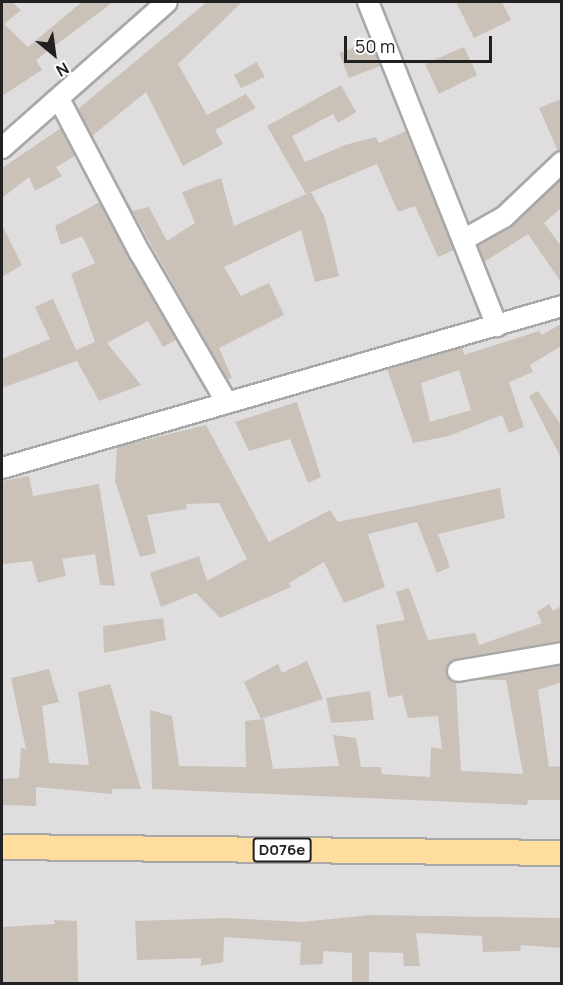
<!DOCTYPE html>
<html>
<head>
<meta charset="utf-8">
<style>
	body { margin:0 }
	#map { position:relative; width:563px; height:985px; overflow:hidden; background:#f2efe6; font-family:Manrope,sans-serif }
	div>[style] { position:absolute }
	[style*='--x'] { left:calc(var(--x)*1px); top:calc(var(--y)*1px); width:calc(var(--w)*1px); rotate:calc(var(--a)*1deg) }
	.residential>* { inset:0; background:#dfdddd }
	.building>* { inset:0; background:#cac2b9 }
	.roads { filter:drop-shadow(2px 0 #a8a8a8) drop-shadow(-2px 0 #a8a8a8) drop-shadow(0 2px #a8a8a8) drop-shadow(0 -2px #a8a8a8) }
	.minor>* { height:20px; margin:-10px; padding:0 10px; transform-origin:10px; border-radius:10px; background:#fff }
	.major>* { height:24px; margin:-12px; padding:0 12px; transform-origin:12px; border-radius:12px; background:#ffdd9e }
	span { translate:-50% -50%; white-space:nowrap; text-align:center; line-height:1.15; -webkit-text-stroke:4.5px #fff; paint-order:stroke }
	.shield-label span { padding:2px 4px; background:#fff; border:2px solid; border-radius:4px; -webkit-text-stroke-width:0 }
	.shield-label { font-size:15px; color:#212121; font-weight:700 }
	.frame { position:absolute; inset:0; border:3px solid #212121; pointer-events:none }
	.north { position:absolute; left:24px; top:24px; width:60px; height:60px; -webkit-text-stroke:4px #fff; paint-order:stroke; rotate:151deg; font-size:16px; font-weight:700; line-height:24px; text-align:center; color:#212121 }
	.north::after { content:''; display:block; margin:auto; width:21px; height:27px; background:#212121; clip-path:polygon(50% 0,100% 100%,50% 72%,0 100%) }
	.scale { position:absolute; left:344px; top:36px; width:148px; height:27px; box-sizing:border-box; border:3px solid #212121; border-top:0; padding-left:8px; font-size:18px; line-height:21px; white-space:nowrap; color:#212121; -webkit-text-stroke:4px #fff; paint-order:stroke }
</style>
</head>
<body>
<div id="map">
	<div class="residential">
		<i style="clip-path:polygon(2px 2px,561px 2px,561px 983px,2px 983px)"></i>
	</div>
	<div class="building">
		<i style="clip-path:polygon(2px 2px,12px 2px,21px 10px,4px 24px,28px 47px,82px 2px,113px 2px,36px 60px,42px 70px,2px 96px)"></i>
		<i style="clip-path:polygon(207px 2px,242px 2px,178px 64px,207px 115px,246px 94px,256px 108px,215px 130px,223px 144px,183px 166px,146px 92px,92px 136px,78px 109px)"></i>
		<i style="clip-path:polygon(456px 2px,502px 2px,511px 20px,474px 38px)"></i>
		<i style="clip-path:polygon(371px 41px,380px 66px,349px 78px,339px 53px)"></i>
		<i style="clip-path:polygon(464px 47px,477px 75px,439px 94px,425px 64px)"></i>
		<i style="clip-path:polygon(257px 62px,265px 77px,241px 88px,234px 75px)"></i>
		<i style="clip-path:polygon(341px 85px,356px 112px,338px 123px,333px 114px,292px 136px,305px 162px,345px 145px,376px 137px,379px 143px,406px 131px,454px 250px,438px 257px,415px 206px,398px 212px,377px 164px,306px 194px,267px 126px)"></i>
		<i style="clip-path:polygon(561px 99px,561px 150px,558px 151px,539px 108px)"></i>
		<i style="clip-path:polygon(61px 128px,75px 156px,56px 167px,62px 176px,35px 191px,29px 177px,2px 198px,2px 168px)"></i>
		<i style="clip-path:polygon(221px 178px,234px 226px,311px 192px,325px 218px,339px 276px,315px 282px,301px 230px,224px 267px,241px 296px,269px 283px,284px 315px,219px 348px,232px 378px,227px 380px,121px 191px,133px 211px,149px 207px,167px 241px,195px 223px,182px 192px)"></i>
		<i style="clip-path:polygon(561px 179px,561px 208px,544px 223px,561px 246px,561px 282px,528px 234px,484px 262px,478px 245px,512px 226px)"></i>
		<i style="clip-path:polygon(100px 202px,176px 340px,163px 347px,148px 321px,107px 343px,141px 385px,99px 401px,77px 361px,2px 388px,2px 359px,50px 339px,35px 307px,53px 299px,76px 350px,95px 342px,71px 274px,95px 263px,82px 236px,61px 245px,55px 226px)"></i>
		<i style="clip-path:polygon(2px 225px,22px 265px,2px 277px)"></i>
		<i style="clip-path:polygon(evenodd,561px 324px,561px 346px,530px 365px,533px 372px,509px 382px,524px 427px,509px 433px,502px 415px,449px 436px,413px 443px,387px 369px,462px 347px,464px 355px,539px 331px,542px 335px,561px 324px,459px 370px,471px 410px,430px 422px,421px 383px,459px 370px)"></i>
		<i style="clip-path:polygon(538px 391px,561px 425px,561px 458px,529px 396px)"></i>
		<i style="clip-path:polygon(297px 402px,321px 477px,308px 483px,290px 439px,249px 451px,235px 422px)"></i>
		<i style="clip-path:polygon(206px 425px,269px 542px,330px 510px,338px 522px,500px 488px,505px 518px,438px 534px,450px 567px,437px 573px,417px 522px,368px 534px,385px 587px,344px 603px,324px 562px,289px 583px,291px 587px,220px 618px,196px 593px,161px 607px,150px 573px,199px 556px,207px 581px,247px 559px,219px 503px,186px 504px,187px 509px,147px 515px,156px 553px,140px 557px,115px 481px,117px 447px)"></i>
		<i style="clip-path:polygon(29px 476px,33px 496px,99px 484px,115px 586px,100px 585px,95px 554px,62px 559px,66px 576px,38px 583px,32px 561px,2px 564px,2px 481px)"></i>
		<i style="clip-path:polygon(409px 588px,428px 640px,475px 633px,479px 645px,542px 623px,537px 612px,549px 604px,553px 611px,561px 606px,561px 641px,456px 659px,446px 672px,456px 683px,461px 771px,523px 774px,506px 680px,475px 680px,561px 665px,561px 682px,538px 690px,549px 767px,561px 766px,561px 800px,528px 800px,527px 805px,152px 789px,150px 710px,172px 716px,179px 766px,246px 767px,245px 721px,264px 719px,273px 769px,339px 766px,333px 735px,356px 738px,361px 767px,381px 767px,382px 774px,430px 777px,431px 747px,442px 749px,438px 716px,408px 718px,402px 695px,388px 698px,376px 625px,405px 620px,396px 592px)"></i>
		<i style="clip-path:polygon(163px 618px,166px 640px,104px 653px,103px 626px)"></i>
		<i style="clip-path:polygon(307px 661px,323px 699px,261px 719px,244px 682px,278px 664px,282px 673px)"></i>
		<i style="clip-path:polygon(49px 669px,59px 702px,42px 706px,49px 763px,89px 765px,78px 692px,110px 684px,141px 789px,112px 789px,112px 794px,36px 787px,36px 806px,2px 805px,2px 779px,19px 778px,21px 748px,26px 749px,11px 678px)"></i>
		<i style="clip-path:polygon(370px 691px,374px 720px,331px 723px,326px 698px)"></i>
		<i style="clip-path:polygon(371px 915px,561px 918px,561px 948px,521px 945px,520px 951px,483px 952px,482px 936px,416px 933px,420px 966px,404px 966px,403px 953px,369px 952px,369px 984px,352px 984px,352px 953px,323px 951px,323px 964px,300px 965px,301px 942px,224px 937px,223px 962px,201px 966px,201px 958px,137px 960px,135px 921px,227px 918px,301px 922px)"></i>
		<i style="clip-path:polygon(54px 920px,77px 921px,78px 984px,2px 984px,2px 927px,55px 924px)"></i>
	</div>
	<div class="roads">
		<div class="minor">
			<i style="--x:368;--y:2;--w:349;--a:68.3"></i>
			<i style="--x:59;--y:99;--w:174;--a:62.3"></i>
			<i style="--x:140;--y:253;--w:173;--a:59.9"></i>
			<i style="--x:2;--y:148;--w:220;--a:-41.5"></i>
			<i style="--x:463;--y:240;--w:47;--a:-29.3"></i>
			<i style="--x:504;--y:217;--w:80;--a:-43.5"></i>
			<i style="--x:2;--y:468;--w:583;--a:-16.13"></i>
			<i style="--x:458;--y:671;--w:106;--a:-9.8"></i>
		</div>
		<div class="major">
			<i style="--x:2;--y:847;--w:560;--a:0.61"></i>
		</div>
	</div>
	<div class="shield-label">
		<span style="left:282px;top:850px">D076e</span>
	</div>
	<div class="frame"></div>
	<div class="north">N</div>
	<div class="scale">50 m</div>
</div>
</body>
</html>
